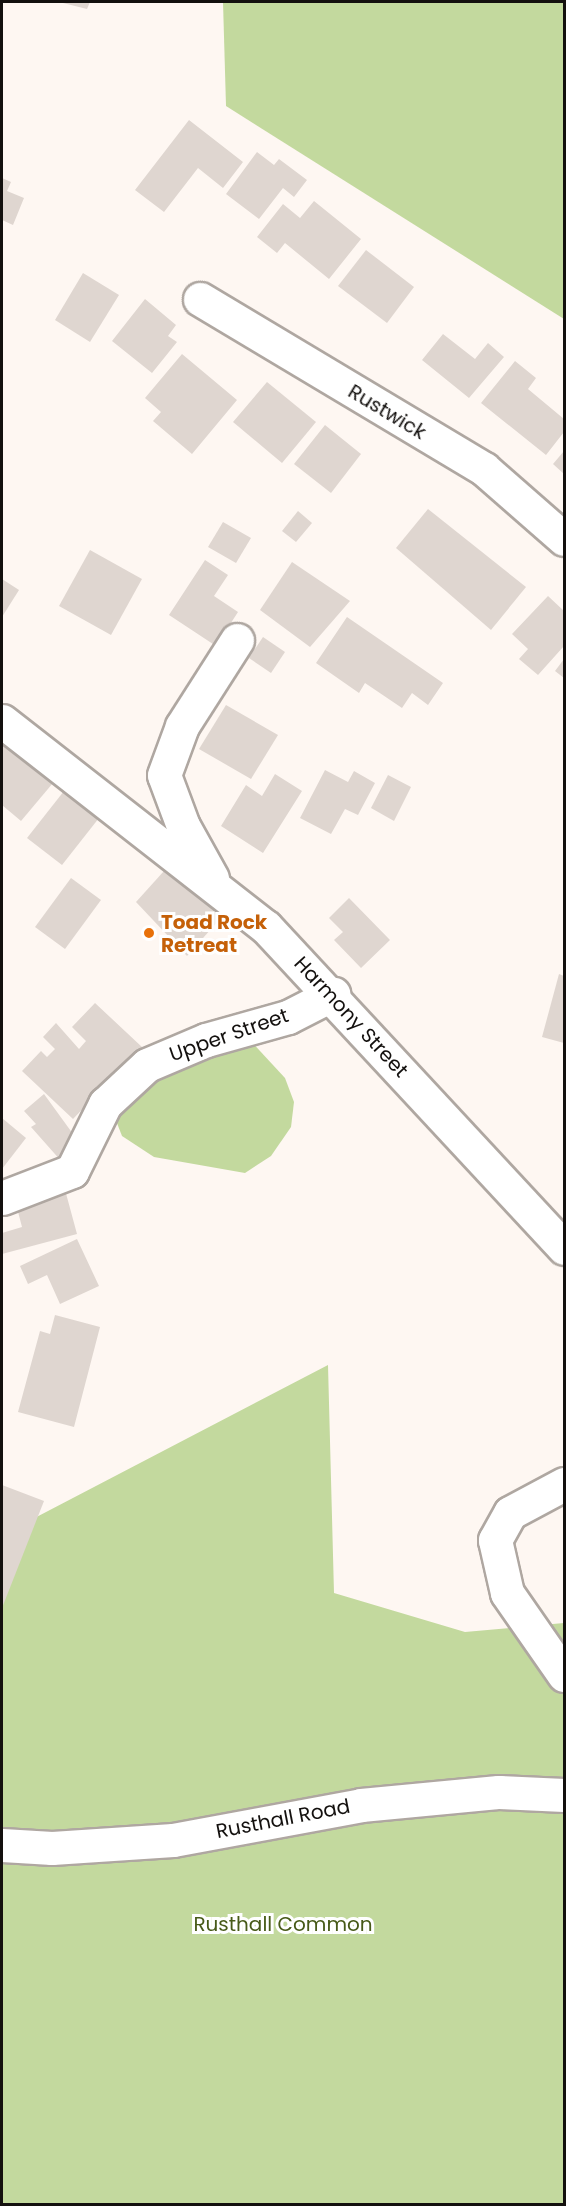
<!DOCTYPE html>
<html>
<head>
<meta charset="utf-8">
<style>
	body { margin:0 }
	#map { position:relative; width:566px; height:2206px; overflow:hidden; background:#fef7f2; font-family:Poppins,sans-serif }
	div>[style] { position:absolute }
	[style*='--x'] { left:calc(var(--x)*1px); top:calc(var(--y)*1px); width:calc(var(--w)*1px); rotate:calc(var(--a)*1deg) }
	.green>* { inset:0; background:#c3d99e }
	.building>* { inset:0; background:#dfd6d0 }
	.roads { filter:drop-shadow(2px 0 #afa7a1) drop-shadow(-2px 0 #afa7a1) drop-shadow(0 2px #afa7a1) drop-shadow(0 -2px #afa7a1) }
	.minor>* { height:33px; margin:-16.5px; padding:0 16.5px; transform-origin:16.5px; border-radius:16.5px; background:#fff }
	.dots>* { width:16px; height:16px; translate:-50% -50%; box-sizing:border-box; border:3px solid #fff; border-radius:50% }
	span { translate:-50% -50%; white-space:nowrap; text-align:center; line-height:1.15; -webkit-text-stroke:6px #fff; paint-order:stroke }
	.street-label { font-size:20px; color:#13100e }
	.food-label { font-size:20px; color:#c56008; font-weight:700 }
	.left { translate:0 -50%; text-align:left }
	.park-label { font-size:20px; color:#475a18 }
	.frame { position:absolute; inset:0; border:3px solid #13100e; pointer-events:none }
</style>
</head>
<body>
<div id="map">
	<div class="green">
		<i style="clip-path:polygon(223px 2px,564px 2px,564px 319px,226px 106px)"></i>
		<i style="clip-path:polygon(246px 1036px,285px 1078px,294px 1102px,291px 1127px,271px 1156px,245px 1173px,154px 1157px,122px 1136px,115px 1118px,150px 1067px)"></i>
		<i style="clip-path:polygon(328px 1365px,334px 1593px,465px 1632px,564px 1623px,564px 2204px,2px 2204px,2px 1535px)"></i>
	</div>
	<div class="building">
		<i style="clip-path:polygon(59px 2px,90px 2px,87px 9px)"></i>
		<i style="clip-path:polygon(189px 120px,243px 162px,223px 188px,198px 168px,164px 212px,135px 190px)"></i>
		<i style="clip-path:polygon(257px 152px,274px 165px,279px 159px,307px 180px,294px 197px,283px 188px,259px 219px,226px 194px)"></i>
		<i style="clip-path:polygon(2px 178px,11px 182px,7px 191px,24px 198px,13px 225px,2px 220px)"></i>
		<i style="clip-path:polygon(314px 201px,361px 239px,329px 279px,285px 243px,277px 253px,257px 237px,283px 204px,300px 218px)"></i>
		<i style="clip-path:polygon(366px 250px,414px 287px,387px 323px,338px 286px)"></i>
		<i style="clip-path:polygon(83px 273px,119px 295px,90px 342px,55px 320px)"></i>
		<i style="clip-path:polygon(145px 299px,176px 325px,168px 336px,177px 342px,152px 373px,112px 341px)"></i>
		<i style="clip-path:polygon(443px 334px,475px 359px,488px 343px,504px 357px,469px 398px,422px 360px)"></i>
		<i style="clip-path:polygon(182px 354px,237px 400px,192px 454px,153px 421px,161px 412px,145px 398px)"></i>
		<i style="clip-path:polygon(515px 361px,536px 378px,528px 389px,564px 419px,564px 432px,546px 455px,481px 403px)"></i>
		<i style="clip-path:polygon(267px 382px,316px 422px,282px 463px,233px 422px)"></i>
		<i style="clip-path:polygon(325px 425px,361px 454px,331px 493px,294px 464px)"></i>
		<i style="clip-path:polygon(564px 451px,564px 474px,553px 464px)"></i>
		<i style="clip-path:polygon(428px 509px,526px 587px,491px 630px,396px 548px)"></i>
		<i style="clip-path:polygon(298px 511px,312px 523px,296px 542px,282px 531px)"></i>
		<i style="clip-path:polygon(223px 522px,251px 538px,236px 563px,208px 547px)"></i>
		<i style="clip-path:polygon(90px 550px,142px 579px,111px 635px,59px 606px)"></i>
		<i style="clip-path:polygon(205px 560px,228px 575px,214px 596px,238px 612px,216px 646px,169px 615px)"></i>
		<i style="clip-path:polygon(292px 562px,350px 601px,310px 647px,260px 610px)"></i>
		<i style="clip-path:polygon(2px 579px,19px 590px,2px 617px)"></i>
		<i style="clip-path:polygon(548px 596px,564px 611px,564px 646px,538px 675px,519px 659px,528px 649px,512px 634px)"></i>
		<i style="clip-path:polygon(347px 617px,443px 683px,428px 705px,412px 693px,402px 708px,365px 683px,359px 693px,316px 663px)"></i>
		<i style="clip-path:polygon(263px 637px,285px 652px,271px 673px,249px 658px)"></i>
		<i style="clip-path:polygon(564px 659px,564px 678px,555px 671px)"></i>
		<i style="clip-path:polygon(226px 705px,278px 735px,251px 779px,199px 749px)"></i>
		<i style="clip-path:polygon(2px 730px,58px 777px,21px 821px,2px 805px)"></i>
		<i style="clip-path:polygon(325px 770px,348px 782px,354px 771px,375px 783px,358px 815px,345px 809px,331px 834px,300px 818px)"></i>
		<i style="clip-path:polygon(275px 774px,302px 791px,263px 853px,221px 826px,246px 785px,262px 796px)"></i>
		<i style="clip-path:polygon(388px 775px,411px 787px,394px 821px,371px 808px)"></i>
		<i style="clip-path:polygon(64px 791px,99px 818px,62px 865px,27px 838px)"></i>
		<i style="clip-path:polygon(173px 861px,228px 910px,187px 956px,136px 902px)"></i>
		<i style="clip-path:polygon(71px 878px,101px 900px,65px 949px,35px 927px)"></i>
		<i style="clip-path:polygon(349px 898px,390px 940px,361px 968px,334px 940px,343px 932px,329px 918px)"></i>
		<i style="clip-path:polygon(559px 974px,564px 976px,564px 1043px,542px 1037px)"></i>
		<i style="clip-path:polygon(95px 1003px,142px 1047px,73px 1119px,22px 1071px,41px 1051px,47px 1057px,55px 1049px,43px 1037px,56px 1023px,79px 1049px,86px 1041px,72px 1027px)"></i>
		<i style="clip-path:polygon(44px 1094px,81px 1145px,62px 1162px,31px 1127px,36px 1124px,24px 1111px)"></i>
		<i style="clip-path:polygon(2px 1118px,26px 1138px,2px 1169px)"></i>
		<i style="clip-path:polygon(64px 1186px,77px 1234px,2px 1254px,2px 1233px,22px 1227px,17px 1208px,38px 1202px,35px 1193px)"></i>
		<i style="clip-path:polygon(77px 1239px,99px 1286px,60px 1304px,47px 1275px,28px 1284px,20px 1266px)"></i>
		<i style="clip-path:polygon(55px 1315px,100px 1327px,74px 1427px,18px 1412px,40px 1331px,50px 1334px)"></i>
		<i style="clip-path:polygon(2px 1485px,44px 1501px,2px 1608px)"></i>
	</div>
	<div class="roads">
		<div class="minor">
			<i style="--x:200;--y:299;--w:331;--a:30.9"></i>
			<i style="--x:484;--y:469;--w:106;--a:41.2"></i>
			<i style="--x:2;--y:721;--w:335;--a:38"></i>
			<i style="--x:266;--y:927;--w:438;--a:47.1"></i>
			<i style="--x:212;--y:878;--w:60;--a:-119.1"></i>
			<i style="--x:183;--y:826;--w:54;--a:-110.4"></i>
			<i style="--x:164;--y:775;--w:52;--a:-69.8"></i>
			<i style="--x:182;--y:726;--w:102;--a:-57.4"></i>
			<i style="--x:2;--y:1198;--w:75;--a:-21.1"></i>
			<i style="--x:72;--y:1171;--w:75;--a:-63.8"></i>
			<i style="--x:105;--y:1104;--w:57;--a:-42.9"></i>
			<i style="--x:147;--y:1065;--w:64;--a:-23"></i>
			<i style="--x:206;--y:1040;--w:85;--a:-15.7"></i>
			<i style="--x:288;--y:1017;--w:51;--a:-27.1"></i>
			<i style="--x:564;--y:1484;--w:61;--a:151.8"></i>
			<i style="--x:510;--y:1513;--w:31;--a:119"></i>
			<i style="--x:495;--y:1540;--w:54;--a:77.2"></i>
			<i style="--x:507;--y:1593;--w:100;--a:55.2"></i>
			<i style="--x:2;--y:1845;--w:50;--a:3.4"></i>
			<i style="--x:52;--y:1848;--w:121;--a:-3.8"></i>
			<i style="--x:173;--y:1840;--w:191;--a:-10.5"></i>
			<i style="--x:361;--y:1805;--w:139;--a:-5.4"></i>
			<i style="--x:499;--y:1792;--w:65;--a:2.6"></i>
		</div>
	</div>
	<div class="dots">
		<i style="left:149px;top:933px;background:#e8710a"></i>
	</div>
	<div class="street-label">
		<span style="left:387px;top:412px;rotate:31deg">Rustwick</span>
		<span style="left:351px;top:1017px;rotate:47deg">Harmony Street</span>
		<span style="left:229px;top:1035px;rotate:-19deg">Upper Street</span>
		<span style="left:283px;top:1819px;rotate:-11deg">Rusthall Road</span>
	</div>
	<div class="food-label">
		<span class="left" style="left:161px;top:934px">Toad Rock<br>Retreat</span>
	</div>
	<div class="park-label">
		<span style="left:283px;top:1924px">Rusthall Common</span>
	</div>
	<div class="frame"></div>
</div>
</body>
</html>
